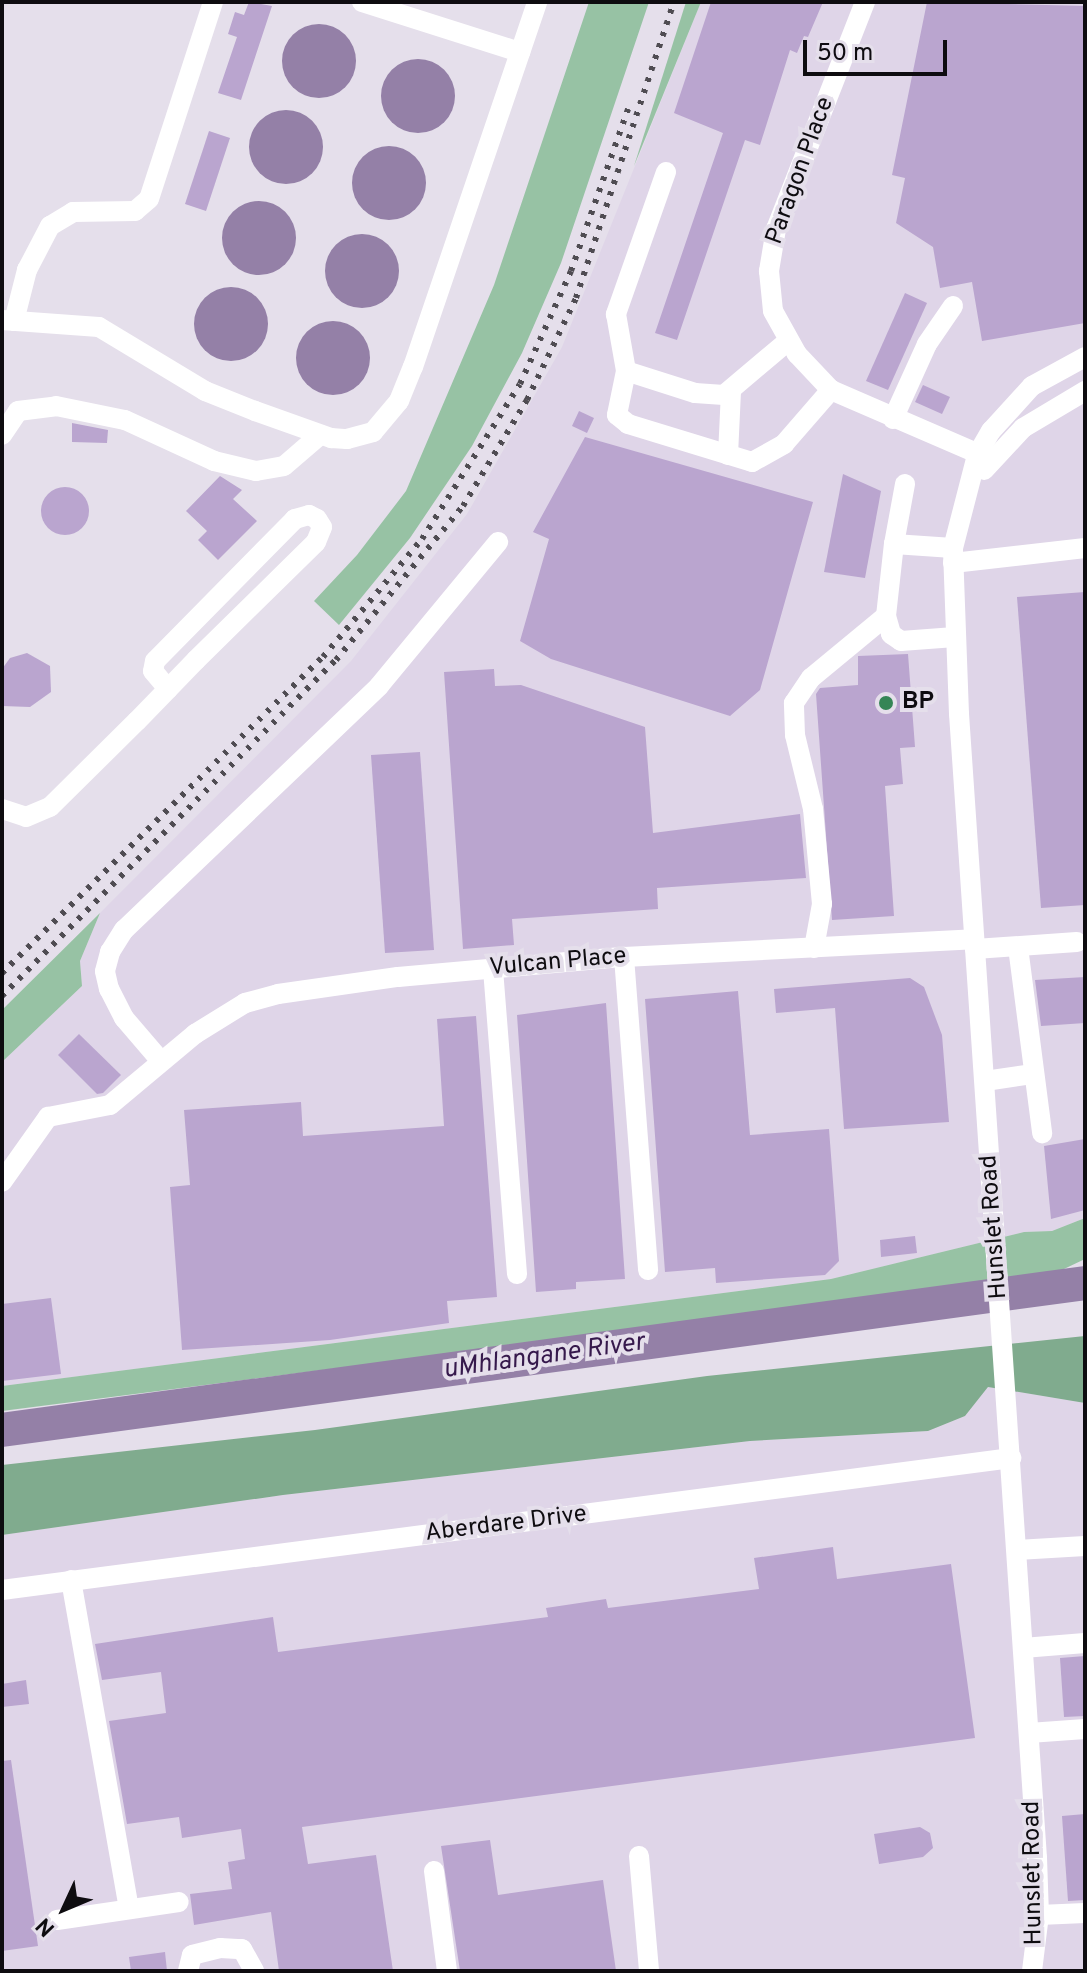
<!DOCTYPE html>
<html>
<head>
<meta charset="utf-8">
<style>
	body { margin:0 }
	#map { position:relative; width:1087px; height:1973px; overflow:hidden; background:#e5dfeb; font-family:Overpass,sans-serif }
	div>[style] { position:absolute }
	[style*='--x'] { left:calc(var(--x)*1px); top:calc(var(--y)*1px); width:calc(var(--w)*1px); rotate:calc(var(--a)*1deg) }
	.built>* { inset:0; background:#dfd5e8 }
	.green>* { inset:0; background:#97c2a4 }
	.forest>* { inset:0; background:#80ab8e }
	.water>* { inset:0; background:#9480a7 }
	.round { border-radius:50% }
	.river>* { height:34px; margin:-17px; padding:0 17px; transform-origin:17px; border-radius:17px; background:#9480a7 }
	.building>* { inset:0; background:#baa5cf }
	.minor>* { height:20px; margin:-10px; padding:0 10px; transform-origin:10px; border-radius:10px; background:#fff }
	.rail>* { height:6px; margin-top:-3px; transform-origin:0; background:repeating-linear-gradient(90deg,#4f4c52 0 4px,transparent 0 12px) }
	.dots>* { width:22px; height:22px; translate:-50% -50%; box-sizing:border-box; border:4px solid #e5dfeb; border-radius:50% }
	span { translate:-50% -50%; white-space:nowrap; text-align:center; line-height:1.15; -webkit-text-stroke:8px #e5dfeb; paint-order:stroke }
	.street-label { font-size:24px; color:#0e0c10 }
	.poi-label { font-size:24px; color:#0e0c10; font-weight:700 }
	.left { translate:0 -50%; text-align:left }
	.water-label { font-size:26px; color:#36194c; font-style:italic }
	.frame { position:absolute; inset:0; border:4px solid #0e0c10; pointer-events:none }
	.north { position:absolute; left:24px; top:1869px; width:80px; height:80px; -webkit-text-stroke:6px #e5dfeb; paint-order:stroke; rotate:226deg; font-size:22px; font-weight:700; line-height:32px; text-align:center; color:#0e0c10 }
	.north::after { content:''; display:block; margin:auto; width:28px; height:36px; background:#0e0c10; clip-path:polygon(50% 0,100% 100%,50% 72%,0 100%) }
	.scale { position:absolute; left:803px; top:40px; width:144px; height:36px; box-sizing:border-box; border:4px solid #0e0c10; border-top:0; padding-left:10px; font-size:24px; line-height:28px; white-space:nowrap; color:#0e0c10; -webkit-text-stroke:6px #e5dfeb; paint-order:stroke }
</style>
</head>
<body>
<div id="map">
	<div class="built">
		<i style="clip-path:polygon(701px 2px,1085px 2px,1085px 1218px,1052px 1231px,1024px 1232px,831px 1279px,2px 1386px,2px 1062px,82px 986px,80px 961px,100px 913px,351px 661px,467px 514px,562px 347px)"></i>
		<i style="clip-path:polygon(988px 1387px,1085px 1403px,1085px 1971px,2px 1971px,2px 1535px,283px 1495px,750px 1441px,928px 1431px,965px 1416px)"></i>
	</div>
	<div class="green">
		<i style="clip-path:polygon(589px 2px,649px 2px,561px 263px,522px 353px,472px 446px,410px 538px,339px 625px,314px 601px,357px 555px,406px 491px,494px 285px)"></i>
		<i style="clip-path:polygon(686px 2px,701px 2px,634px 166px)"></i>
		<i style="clip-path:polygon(100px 913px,80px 961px,82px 986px,2px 1062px,2px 1010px)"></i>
		<i style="clip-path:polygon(1085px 1218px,1085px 1259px,1045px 1278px,2px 1411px,2px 1386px,831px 1279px,1024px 1232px,1052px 1231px)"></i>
	</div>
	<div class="forest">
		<i style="clip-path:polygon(1085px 1336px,1085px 1403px,988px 1387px,965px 1416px,928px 1431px,750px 1441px,283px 1495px,2px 1535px,2px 1465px,315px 1430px,707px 1376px)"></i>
	</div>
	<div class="water">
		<i class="round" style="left:282px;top:24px;width:74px;height:74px"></i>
		<i class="round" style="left:381px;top:59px;width:74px;height:74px"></i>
		<i class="round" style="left:249px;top:110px;width:74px;height:74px"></i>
		<i class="round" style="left:352px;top:146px;width:74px;height:74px"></i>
		<i class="round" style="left:222px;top:201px;width:74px;height:74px"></i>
		<i class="round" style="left:325px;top:234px;width:74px;height:74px"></i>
		<i class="round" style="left:194px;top:287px;width:74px;height:74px"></i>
		<i class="round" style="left:296px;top:321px;width:74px;height:74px"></i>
	</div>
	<div class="river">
		<i style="--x:2;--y:1430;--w:1093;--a:-7.73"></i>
	</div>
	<div class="building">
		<i style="clip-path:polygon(249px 2px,272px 6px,241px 100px,218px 93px,237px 37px,228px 34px,235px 12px,244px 15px)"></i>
		<i style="clip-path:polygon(711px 2px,823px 2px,808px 37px,804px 36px,797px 53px,790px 50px,760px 145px,745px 140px,677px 340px,655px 333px,723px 133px,674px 113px)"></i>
		<i style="clip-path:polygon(927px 2px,1085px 6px,1085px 323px,982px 341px,972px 282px,940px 288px,933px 247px,896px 223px,905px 178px,892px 175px)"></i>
		<i style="clip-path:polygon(209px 131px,230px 138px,206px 211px,185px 204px)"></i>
		<i style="clip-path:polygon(905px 293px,927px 303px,888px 390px,866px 381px)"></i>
		<i style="clip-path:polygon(923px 385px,950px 397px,942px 414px,915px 402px)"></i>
		<i style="clip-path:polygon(579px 411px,594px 418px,587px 433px,572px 426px)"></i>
		<i style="clip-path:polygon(72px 423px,108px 430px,107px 443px,72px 442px)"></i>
		<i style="clip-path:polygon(585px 437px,813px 502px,760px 690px,730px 716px,551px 659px,520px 641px,549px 539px,533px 532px)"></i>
		<i style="clip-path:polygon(843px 474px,881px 491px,865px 578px,824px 572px)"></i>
		<i style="clip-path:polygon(220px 476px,242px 490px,233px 499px,257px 521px,218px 560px,198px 540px,207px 531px,186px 511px)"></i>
		<i class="round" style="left:41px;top:487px;width:48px;height:48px"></i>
		<i style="clip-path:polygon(1085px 592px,1085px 905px,1041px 908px,1017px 597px)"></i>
		<i style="clip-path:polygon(27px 653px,50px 666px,51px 692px,30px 707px,2px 706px,2px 669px,10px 658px)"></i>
		<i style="clip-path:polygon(908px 654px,915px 747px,900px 748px,903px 784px,885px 786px,894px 916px,832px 920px,816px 694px,820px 688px,858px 685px,858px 656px)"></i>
		<i style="clip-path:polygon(494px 669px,495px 686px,521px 685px,645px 727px,653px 833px,800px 814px,806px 878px,657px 888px,658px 909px,512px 919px,514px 945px,463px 949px,444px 672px)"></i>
		<i style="clip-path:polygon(420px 752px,434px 950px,385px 953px,371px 755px)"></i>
		<i style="clip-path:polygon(1085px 977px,1085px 1023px,1041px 1026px,1035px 980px)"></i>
		<i style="clip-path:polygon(910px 978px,924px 987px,942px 1035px,949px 1122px,844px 1129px,835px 1008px,776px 1013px,774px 989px)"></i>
		<i style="clip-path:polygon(738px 991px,750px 1135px,829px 1129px,839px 1261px,825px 1275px,716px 1283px,715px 1268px,665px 1272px,645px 999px)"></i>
		<i style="clip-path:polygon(606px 1003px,625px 1279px,576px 1282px,576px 1289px,536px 1292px,517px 1015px)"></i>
		<i style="clip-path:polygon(476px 1016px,497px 1297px,447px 1301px,449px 1323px,330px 1340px,182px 1350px,170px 1187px,190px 1185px,184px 1110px,301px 1102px,303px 1136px,444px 1126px,437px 1019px)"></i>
		<i style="clip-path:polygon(79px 1034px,121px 1075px,103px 1093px,97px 1094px,58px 1055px)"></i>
		<i style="clip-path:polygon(1085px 1139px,1085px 1210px,1051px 1219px,1044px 1146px)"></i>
		<i style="clip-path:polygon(915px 1236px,917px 1253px,881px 1257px,880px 1240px)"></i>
		<i style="clip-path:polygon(51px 1298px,61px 1374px,2px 1381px,2px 1304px)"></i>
		<i style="clip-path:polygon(833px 1547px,837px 1579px,951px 1564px,975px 1738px,302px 1827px,308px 1864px,376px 1855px,393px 1971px,279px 1971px,271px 1912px,194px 1925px,190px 1894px,232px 1889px,228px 1862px,245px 1859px,241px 1829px,182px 1838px,179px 1817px,127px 1824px,109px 1721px,166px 1713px,161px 1672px,102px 1680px,95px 1644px,273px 1617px,278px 1652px,548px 1617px,546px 1608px,606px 1599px,608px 1608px,759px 1589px,754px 1558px)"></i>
		<i style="clip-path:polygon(1085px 1656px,1085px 1716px,1064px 1717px,1060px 1658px)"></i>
		<i style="clip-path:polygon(26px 1680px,29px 1704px,2px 1707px,2px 1684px)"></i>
		<i style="clip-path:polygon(11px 1760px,38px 1946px,2px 1951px,2px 1761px)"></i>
		<i style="clip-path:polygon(1085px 1814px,1085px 1900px,1068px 1901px,1062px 1816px)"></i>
		<i style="clip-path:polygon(920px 1827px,930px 1833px,933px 1848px,923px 1857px,879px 1864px,874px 1834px)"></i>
		<i style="clip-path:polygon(490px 1840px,498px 1895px,603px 1880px,616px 1971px,460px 1971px,441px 1846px)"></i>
		<i style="clip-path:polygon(165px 1952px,167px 1971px,131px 1971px,129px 1957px)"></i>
	</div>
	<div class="minor">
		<i style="--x:362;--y:2;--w:166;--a:17.6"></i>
		<i style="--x:865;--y:2;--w:244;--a:111.4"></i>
		<i style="--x:776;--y:229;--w:43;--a:99.5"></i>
		<i style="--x:769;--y:271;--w:40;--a:84.3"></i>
		<i style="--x:773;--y:311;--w:49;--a:60.8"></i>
		<i style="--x:797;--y:354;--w:50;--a:46.6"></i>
		<i style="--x:831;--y:390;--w:176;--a:23.4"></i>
		<i style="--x:666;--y:172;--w:151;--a:109.4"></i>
		<i style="--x:616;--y:314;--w:58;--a:80"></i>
		<i style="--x:626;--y:371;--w:45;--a:101.6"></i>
		<i style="--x:617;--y:415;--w:14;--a:39"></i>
		<i style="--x:628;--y:424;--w:130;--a:17"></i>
		<i style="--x:752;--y:462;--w:37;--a:-29"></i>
		<i style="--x:784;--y:444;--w:72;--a:-49"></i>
		<i style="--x:2;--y:320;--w:97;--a:4.1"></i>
		<i style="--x:99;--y:327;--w:124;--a:31.1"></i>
		<i style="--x:205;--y:391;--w:54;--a:21.8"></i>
		<i style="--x:255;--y:411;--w:81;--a:19.6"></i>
		<i style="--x:331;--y:438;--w:16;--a:4"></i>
		<i style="--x:347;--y:439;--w:27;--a:-15"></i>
		<i style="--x:373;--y:432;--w:40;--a:-50"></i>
		<i style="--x:399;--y:401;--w:37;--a:-68"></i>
		<i style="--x:413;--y:367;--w:385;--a:-71.2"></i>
		<i style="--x:14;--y:321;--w:53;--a:-75.7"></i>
		<i style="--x:27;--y:270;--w:50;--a:-62.4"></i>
		<i style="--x:50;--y:226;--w:27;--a:-31"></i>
		<i style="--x:73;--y:212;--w:62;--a:-0.9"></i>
		<i style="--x:135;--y:211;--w:18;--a:-41"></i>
		<i style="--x:149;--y:199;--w:207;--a:-72"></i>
		<i style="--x:626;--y:371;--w:72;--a:17.7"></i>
		<i style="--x:695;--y:393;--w:29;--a:4"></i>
		<i style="--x:724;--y:395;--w:84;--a:-40.2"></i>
		<i style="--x:893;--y:419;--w:82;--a:-65.6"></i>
		<i style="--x:927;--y:344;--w:46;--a:-55.6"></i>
		<i style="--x:2;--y:435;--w:29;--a:-56"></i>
		<i style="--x:18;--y:411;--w:38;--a:-7"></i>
		<i style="--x:56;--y:406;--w:70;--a:11.5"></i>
		<i style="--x:125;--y:420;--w:98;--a:24.7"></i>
		<i style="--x:214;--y:461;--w:43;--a:13.4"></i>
		<i style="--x:256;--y:471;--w:28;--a:-10"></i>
		<i style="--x:284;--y:466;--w:48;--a:-40.7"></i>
		<i style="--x:728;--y:455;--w:64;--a:-87.3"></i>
		<i style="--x:984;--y:470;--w:57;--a:-47.1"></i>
		<i style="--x:1023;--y:428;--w:72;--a:-30.8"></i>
		<i style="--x:894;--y:544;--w:61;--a:-79.6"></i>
		<i style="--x:953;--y:563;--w:133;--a:-6.5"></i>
		<i style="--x:886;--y:616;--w:19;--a:74"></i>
		<i style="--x:891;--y:634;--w:12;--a:35"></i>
		<i style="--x:901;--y:641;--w:54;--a:-4.2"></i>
		<i style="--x:2;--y:809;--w:25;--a:18"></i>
		<i style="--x:26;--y:817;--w:26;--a:-23"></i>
		<i style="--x:50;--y:807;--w:122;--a:-44.7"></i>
		<i style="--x:137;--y:721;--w:45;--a:-45.9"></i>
		<i style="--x:168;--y:689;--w:40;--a:-46"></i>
		<i style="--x:196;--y:660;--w:168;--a:-44.5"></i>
		<i style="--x:316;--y:542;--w:16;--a:-68"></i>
		<i style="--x:322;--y:527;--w:9;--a:-122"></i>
		<i style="--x:317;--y:519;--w:9;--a:-153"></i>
		<i style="--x:309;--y:515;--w:15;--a:164"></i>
		<i style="--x:295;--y:519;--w:199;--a:134.6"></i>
		<i style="--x:155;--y:661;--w:10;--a:101"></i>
		<i style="--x:153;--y:671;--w:23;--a:50"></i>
		<i style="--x:1018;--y:947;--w:188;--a:82.6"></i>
		<i style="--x:814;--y:948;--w:45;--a:-79.7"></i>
		<i style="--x:822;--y:904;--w:95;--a:-95.4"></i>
		<i style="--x:813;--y:809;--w:76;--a:-103.7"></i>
		<i style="--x:795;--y:735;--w:32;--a:-92"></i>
		<i style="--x:794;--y:703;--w:30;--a:-56"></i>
		<i style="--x:811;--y:678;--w:97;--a:-39.6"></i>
		<i style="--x:886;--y:616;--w:72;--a:-83.7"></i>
		<i style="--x:894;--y:544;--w:59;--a:3.9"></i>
		<i style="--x:975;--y:949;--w:102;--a:-3.9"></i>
		<i style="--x:624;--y:957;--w:314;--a:85.6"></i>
		<i style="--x:493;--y:969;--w:306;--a:85.5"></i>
		<i style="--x:160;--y:1060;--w:55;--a:-130.6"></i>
		<i style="--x:124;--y:1018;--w:33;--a:-117"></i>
		<i style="--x:109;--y:989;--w:18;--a:-103"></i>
		<i style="--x:105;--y:971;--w:20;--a:-75"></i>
		<i style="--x:110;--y:952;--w:26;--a:-58"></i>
		<i style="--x:124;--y:930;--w:353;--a:-43.7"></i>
		<i style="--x:379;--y:686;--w:187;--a:-50.4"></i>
		<i style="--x:985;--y:1081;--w:49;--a:-8.3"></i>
		<i style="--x:2;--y:1182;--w:80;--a:-54.7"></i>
		<i style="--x:48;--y:1117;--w:63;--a:-11"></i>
		<i style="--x:110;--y:1105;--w:111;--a:-39.9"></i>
		<i style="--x:195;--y:1034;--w:59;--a:-31.8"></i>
		<i style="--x:245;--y:1003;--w:34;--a:-15"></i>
		<i style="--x:278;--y:994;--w:121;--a:-8.1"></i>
		<i style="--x:398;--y:977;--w:227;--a:-5.1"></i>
		<i style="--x:624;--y:957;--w:350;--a:-2.9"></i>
		<i style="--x:1017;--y:1550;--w:68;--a:-3.4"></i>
		<i style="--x:71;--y:1580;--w:334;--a:80"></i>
		<i style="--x:2;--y:1590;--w:1018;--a:-7.45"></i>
		<i style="--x:1023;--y:1648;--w:62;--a:-4.6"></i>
		<i style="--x:1029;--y:1733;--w:56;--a:-4.1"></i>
		<i style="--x:639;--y:1856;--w:115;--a:85"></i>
		<i style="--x:434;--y:1871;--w:101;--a:82.6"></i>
		<i style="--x:1039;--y:1915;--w:46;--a:-2.5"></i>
		<i style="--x:57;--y:1920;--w:123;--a:-8.4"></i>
		<i style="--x:188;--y:1971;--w:16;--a:-76"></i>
		<i style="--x:192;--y:1955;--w:29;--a:-14"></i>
		<i style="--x:220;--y:1948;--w:22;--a:3"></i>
		<i style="--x:242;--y:1949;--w:25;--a:61"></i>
		<i style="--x:1032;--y:1971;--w:56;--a:-82.9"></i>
		<i style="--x:1039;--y:1915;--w:57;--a:-92"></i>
		<i style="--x:1037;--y:1858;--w:1147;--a:-93.9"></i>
		<i style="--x:959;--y:714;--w:166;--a:-92.1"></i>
		<i style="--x:953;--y:548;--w:96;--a:-75.5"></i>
		<i style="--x:977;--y:455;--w:28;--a:-60"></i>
		<i style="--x:991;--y:431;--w:61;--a:-47.7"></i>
		<i style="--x:1032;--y:386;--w:60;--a:-28.7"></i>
	</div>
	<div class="rail">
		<i style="--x:2;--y:973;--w:450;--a:-44.6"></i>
		<i style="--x:323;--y:657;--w:154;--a:-50"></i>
		<i style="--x:422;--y:539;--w:183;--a:-57.7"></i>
		<i style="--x:520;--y:384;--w:124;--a:-65.7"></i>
		<i style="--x:571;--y:271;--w:172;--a:-70.6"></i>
		<i style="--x:2;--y:996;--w:474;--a:-45.2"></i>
		<i style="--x:336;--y:660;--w:200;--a:-50.5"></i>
		<i style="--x:463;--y:506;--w:124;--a:-58.9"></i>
		<i style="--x:527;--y:400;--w:113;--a:-64.3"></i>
		<i style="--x:576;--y:298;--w:312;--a:-71.7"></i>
	</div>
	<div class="dots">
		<i style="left:886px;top:703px;background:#358556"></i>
	</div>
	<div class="street-label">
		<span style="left:801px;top:171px;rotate:-70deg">Paragon Place</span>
		<span style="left:558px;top:963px;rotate:-5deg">Vulcan Place</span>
		<span style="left:995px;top:1227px;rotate:-94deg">Hunslet Road</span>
		<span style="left:506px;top:1525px;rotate:-7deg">Aberdare Drive</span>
		<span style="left:1034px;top:1873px;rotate:-91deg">Hunslet Road</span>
	</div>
	<div class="poi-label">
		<span class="left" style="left:902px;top:703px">BP</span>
	</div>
	<div class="water-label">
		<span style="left:544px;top:1357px;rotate:-8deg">uMhlangane River</span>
	</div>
	<div class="frame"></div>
	<div class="north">N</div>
	<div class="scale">50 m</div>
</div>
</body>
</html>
